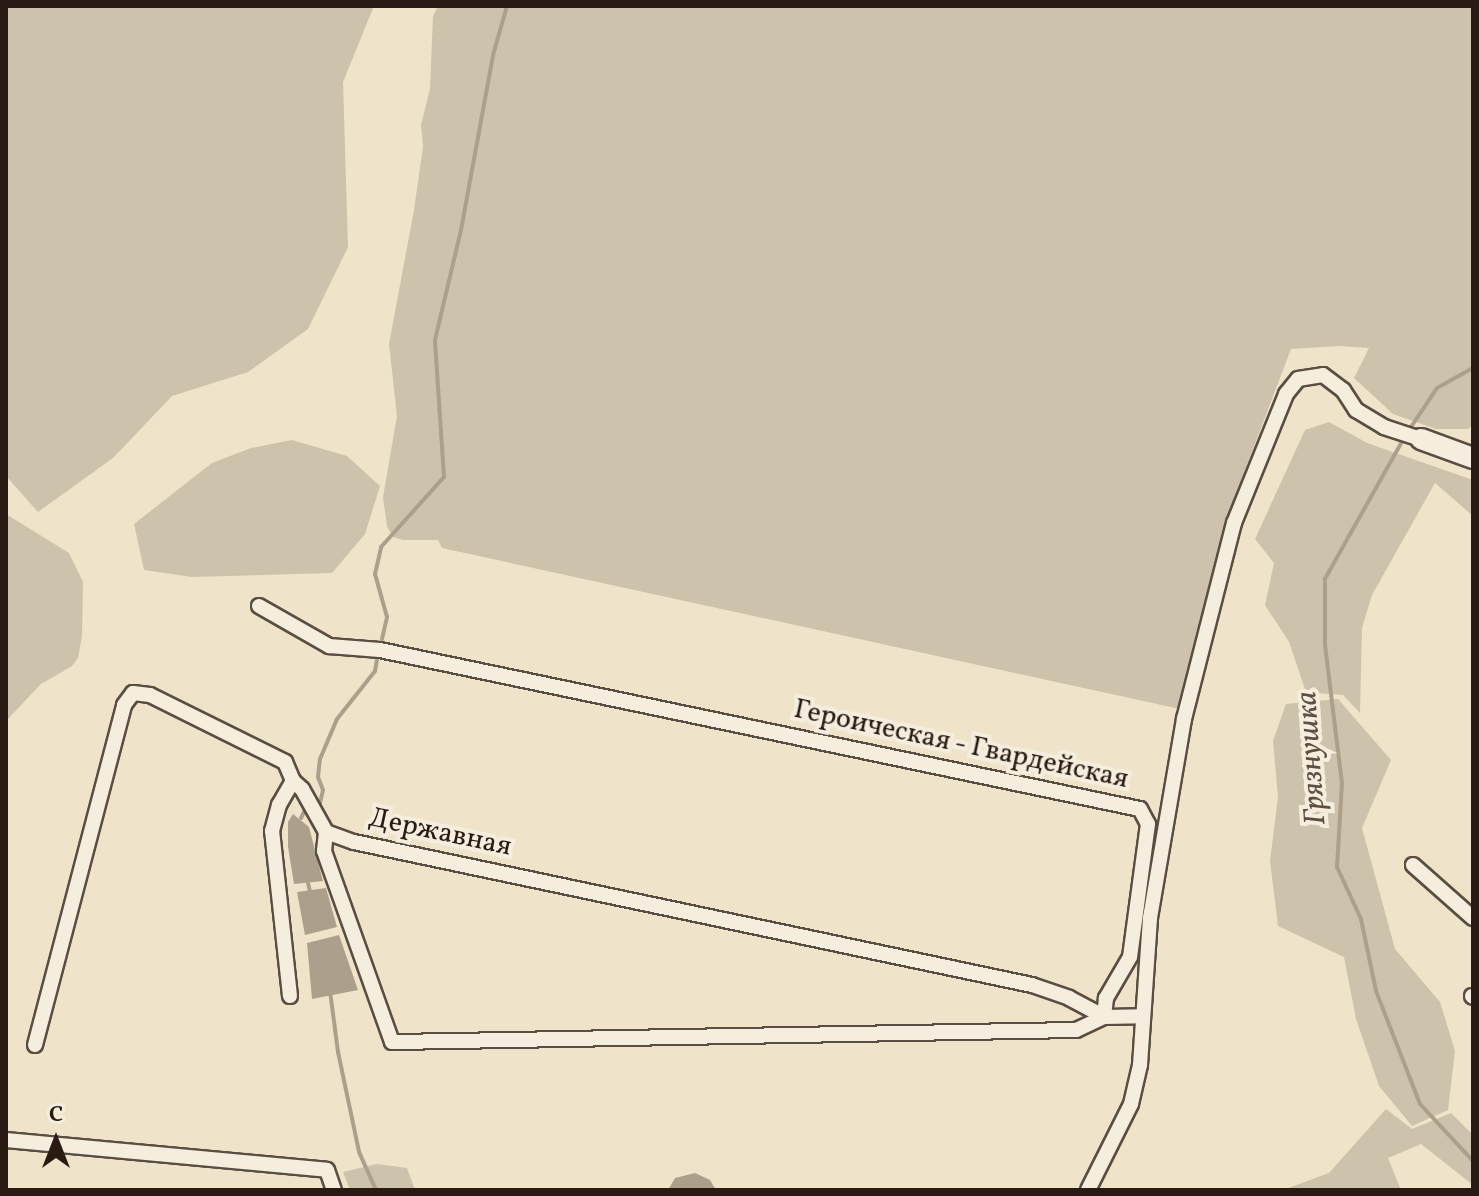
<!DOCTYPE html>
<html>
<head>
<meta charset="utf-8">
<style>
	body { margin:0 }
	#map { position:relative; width:1479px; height:1196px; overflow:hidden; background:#efe4ca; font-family:Vollkorn,serif }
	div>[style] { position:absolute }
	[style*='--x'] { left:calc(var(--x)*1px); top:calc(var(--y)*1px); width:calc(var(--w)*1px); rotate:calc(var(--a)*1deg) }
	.green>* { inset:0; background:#cdc2ab }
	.water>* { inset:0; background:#aca08c }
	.stream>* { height:4px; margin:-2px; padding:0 2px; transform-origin:2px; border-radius:2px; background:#aca08c }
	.roads { filter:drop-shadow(2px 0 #5a4d41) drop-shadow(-2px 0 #5a4d41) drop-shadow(0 2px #5a4d41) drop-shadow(0 -2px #5a4d41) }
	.street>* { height:14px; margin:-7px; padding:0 7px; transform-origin:7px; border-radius:7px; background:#f5eddd }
	.secondary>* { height:20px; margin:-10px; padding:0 10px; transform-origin:10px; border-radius:10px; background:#f5eddd }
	span { translate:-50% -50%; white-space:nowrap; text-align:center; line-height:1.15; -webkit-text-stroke:8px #f5eddd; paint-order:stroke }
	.street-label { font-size:28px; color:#291b13 }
	.water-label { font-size:30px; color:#5d5043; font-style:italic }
	.frame { position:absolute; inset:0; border:8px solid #291b13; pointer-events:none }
	.north { position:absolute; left:16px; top:1100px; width:80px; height:80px; -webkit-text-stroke:6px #f5eddd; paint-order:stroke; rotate:0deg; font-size:22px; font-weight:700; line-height:32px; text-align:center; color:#291b13 }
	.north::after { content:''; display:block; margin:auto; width:28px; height:36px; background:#291b13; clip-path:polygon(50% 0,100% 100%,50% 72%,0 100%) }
</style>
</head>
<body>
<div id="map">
	<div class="green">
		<i style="clip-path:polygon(6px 6px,374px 6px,343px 82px,348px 247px,308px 329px,248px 372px,172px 396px,113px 458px,38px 512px,6px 476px)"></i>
		<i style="clip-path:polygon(438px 6px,1473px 6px,1473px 425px,1468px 429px,1436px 429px,1393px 414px,1354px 378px,1369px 348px,1339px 346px,1291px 349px,1223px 528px,1180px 709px,442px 548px,438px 540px,403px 540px,393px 537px,387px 526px,383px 497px,397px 416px,389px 344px,414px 210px,423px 147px,421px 125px,430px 89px,433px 16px)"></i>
		<i style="clip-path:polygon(1329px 422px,1367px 443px,1473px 480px,1473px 516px,1435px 483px,1372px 595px,1362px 628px,1360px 713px,1343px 695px,1306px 692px,1289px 642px,1265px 605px,1274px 563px,1255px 539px,1305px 430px)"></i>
		<i style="clip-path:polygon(292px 440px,347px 456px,380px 486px,365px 534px,332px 573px,192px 577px,144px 570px,134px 524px,212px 463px,251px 448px)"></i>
		<i style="clip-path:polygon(6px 514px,69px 553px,83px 582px,82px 636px,78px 658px,72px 666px,41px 684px,6px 721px)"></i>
		<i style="clip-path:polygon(1338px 699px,1391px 760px,1362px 828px,1395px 949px,1440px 1002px,1455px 1051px,1448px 1110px,1412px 1126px,1379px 1086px,1356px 1019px,1344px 957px,1278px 926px,1270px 861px,1278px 797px,1273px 741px,1286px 704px)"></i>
		<i style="clip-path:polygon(1386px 1109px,1412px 1129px,1451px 1113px,1473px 1135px,1473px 1185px,1421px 1144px,1388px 1158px,1401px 1190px,1283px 1190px,1329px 1173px)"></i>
		<i style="clip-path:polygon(377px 1164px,407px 1168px,415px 1190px,350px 1190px,343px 1172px)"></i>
	</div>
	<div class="water">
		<i style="clip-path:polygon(293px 814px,309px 827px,323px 881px,294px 884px,288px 847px,288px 822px)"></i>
		<i style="clip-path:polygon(326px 888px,337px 927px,305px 935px,297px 892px)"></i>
		<i style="clip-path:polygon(339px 935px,358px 990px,312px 999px,307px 943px)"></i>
		<i style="clip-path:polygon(695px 1173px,710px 1180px,716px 1190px,668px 1190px,675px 1178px)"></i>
	</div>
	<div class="stream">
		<i style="--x:1409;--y:430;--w:50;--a:-56.3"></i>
		<i style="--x:1437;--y:388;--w:41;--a:-29.1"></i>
		<i style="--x:1404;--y:438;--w:162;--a:119.3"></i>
		<i style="--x:1325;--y:579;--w:66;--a:90"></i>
		<i style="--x:1325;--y:645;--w:139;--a:83"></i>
		<i style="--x:1342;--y:783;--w:84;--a:93.4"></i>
		<i style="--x:1337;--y:867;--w:57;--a:65.2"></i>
		<i style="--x:1361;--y:919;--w:74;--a:78.2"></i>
		<i style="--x:1376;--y:991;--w:121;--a:68.7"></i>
		<i style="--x:1420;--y:1104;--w:78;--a:47.1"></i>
		<i style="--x:382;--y:639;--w:23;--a:-77"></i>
		<i style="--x:387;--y:617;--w:45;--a:-105.6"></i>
		<i style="--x:375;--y:574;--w:28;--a:-77"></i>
		<i style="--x:381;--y:547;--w:94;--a:-48"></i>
		<i style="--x:444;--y:477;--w:137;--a:-93.8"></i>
		<i style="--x:435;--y:340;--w:113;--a:-76.7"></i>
		<i style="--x:461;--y:230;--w:178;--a:-79.6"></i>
		<i style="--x:493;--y:55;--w:51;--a:-74.1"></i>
		<i style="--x:320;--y:803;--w:13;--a:-77"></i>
		<i style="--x:323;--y:790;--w:14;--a:-111"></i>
		<i style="--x:318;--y:777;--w:18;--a:-84"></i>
		<i style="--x:320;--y:759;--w:43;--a:-67"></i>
		<i style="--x:337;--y:719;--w:61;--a:-51.6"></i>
		<i style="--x:375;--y:671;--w:11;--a:-80"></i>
		<i style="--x:301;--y:818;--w:9;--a:-63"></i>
		<i style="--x:308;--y:883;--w:13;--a:77"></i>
		<i style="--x:330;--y:991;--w:62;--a:82.5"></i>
		<i style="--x:338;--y:1052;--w:102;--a:78.1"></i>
		<i style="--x:359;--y:1152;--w:42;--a:65.9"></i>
	</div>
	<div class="roads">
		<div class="street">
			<i style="--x:259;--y:606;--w:81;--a:29.7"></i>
			<i style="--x:329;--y:646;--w:51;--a:4.5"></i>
			<i style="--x:380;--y:650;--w:776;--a:11.82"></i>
			<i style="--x:1140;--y:809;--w:17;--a:62"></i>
			<i style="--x:1148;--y:824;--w:134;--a:97.7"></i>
			<i style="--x:1130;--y:957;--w:48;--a:120.3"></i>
			<i style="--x:1106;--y:998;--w:19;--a:96"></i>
			<i style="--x:1104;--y:1017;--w:31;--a:155"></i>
			<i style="--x:1076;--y:1030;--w:684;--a:178.99"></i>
			<i style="--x:392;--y:1042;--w:203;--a:-109.6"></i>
			<i style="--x:324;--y:851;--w:19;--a:-84"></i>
			<i style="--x:1413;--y:865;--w:80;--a:41.5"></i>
			<i style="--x:290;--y:996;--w:166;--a:-96.2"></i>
			<i style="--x:272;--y:831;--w:27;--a:-75"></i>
			<i style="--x:279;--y:805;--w:28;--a:-60"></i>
			<i style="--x:1472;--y:996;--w:1;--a:45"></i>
			<i style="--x:35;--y:1045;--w:351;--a:-75.3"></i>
			<i style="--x:124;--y:705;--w:15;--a:-53"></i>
			<i style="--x:133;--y:693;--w:17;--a:7"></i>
			<i style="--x:150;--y:695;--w:151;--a:26.4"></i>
			<i style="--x:285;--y:762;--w:21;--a:67"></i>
			<i style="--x:293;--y:781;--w:12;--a:42"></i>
			<i style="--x:302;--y:789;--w:49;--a:60.8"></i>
			<i style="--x:326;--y:832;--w:30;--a:20"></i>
			<i style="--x:354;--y:842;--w:693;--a:11.91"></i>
			<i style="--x:1032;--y:985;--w:39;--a:19"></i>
			<i style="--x:1069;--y:998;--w:40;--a:28"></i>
			<i style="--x:1104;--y:1017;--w:39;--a:-1"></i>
			<i style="--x:6;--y:1140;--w:322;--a:5.3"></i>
			<i style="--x:327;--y:1170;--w:21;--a:71"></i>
			<i style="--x:1088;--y:1190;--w:96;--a:-63.4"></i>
			<i style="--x:1131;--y:1104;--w:40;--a:-77"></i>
			<i style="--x:1140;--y:1065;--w:147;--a:-86.1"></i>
			<i style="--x:1150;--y:918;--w:202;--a:-80.3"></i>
			<i style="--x:1184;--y:719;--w:202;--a:-75.7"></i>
			<i style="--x:1234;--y:523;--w:139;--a:-68"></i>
			<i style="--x:1286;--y:394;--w:19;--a:-51"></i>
			<i style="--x:1298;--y:379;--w:25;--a:-9"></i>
			<i style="--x:1323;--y:375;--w:25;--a:37"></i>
			<i style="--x:1343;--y:390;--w:24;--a:57"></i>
			<i style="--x:1356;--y:410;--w:33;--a:31"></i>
			<i style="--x:1384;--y:427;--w:39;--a:18"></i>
		</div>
		<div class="secondary">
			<i style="--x:1421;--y:439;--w:55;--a:20.1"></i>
		</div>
	</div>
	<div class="street-label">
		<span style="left:961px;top:745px;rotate:12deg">Героическая - Гвардейская</span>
		<span style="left:440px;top:833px;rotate:12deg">Державная</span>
	</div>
	<div class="water-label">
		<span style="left:1312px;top:758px;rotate:-94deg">Грязнушка</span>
	</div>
	<div class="frame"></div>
	<div class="north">С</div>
</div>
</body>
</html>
